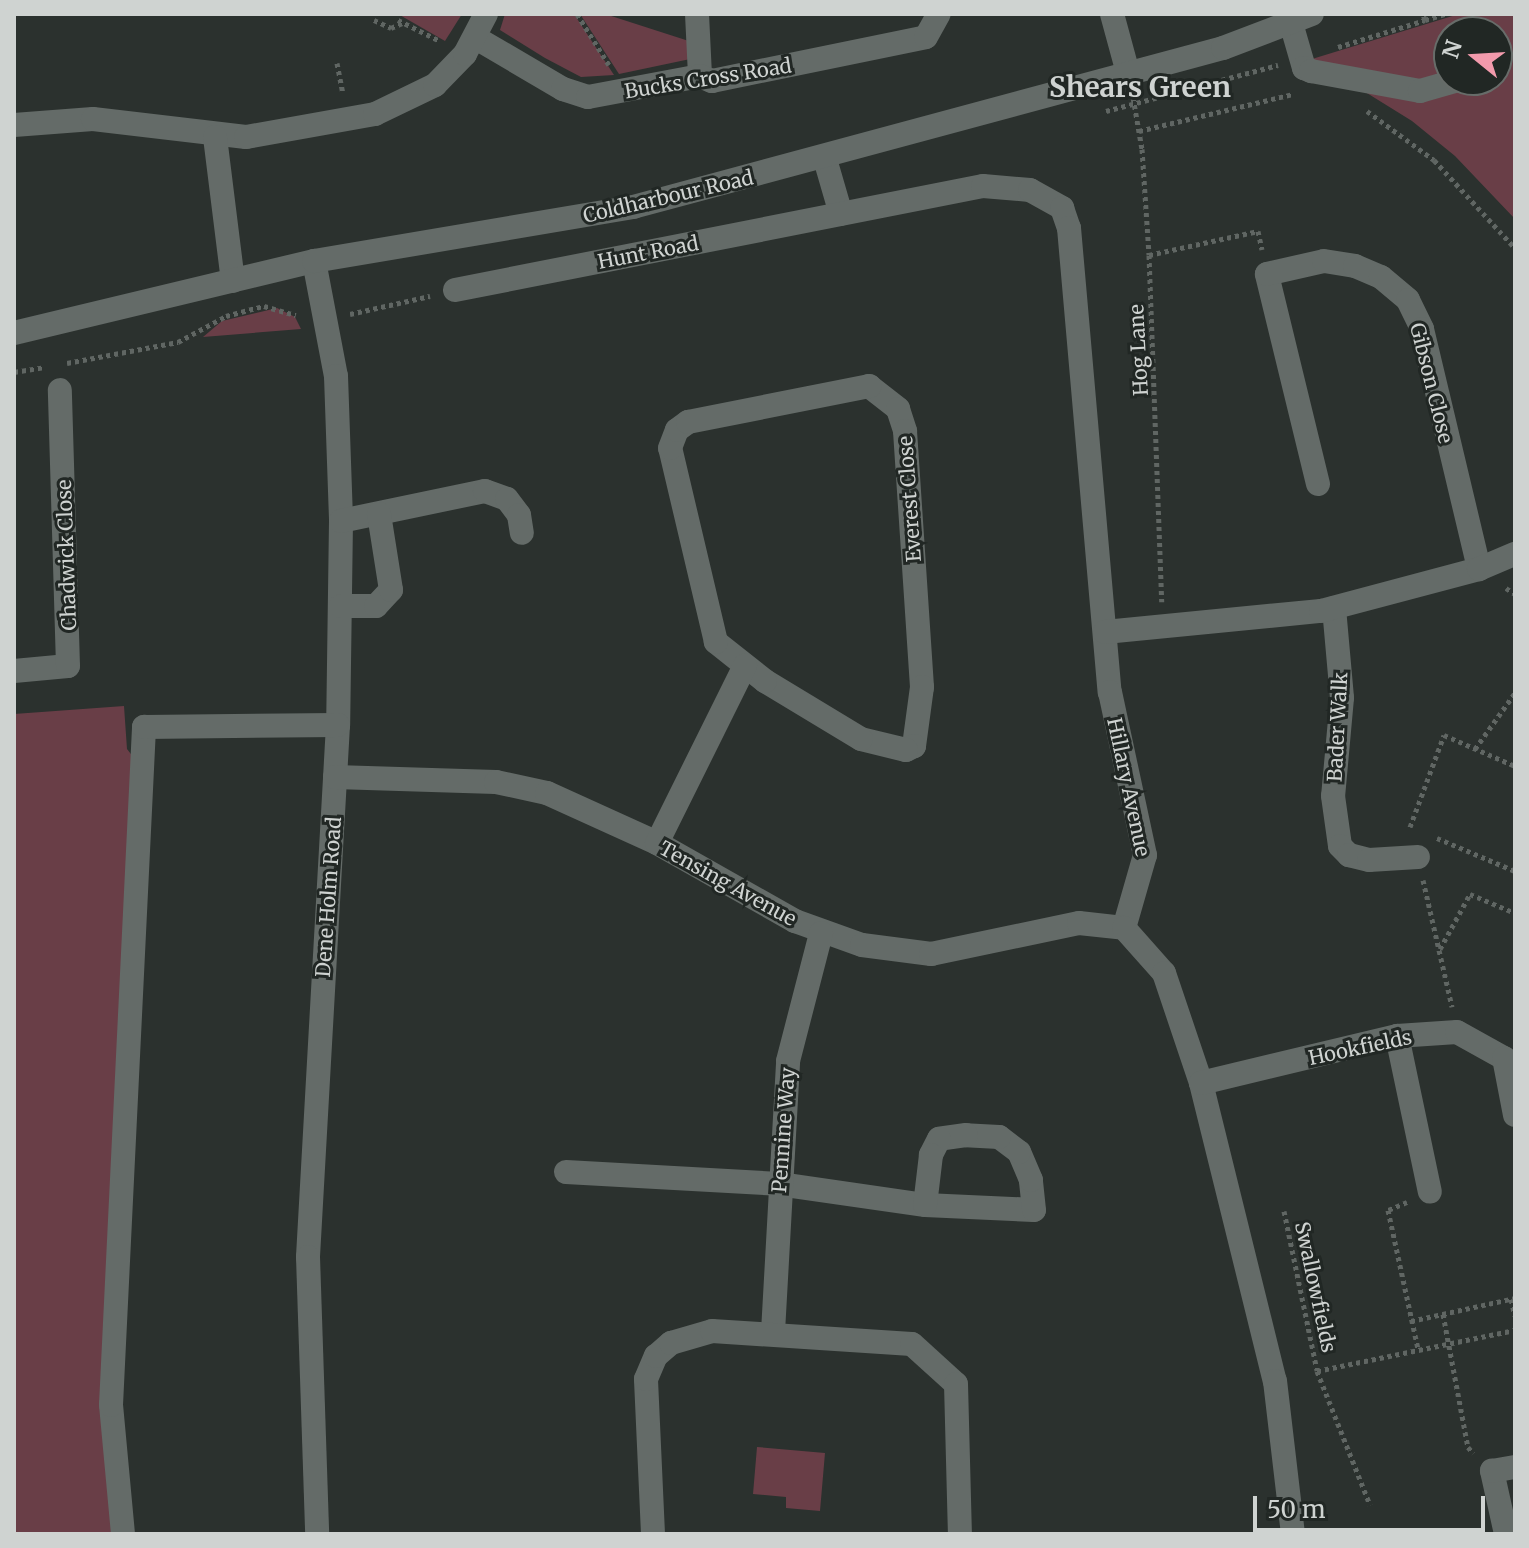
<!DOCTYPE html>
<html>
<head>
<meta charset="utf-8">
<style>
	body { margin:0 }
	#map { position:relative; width:1529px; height:1548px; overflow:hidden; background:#2b312e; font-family:Merriweather,serif }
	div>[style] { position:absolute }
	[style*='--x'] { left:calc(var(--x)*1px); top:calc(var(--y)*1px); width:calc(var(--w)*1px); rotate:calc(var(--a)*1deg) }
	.green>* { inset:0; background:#693e47 }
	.path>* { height:5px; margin-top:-2.5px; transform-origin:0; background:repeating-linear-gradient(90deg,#606663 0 4px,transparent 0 8px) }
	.minor>* { height:24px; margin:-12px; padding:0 12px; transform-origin:12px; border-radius:12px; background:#646b68 }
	span { translate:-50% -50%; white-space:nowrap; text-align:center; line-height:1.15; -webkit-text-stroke:6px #212724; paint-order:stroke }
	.street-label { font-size:20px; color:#cfd3d1 }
	.district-label { font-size:28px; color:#cfd3d1; font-weight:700 }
	.frame { position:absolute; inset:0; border:16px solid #cfd3d1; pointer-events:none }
	.north { position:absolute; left:1433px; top:16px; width:80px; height:80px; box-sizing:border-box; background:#212724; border:2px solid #676c69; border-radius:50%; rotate:288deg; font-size:22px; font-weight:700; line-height:32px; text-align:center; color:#cfd3d1 }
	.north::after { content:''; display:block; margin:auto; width:28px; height:36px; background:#f29aac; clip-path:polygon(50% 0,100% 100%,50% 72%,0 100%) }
	.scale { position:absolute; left:1253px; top:1496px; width:232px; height:36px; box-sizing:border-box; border:4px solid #cfd3d1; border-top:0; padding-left:10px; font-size:24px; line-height:28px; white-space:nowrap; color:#cfd3d1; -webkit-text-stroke:6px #212724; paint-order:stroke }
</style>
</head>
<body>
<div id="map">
	<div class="green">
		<i style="clip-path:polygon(398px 14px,462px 14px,445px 41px)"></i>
		<i style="clip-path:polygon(505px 14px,574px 14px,614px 75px,581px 77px,545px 58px,500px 30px)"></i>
		<i style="clip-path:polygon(580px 14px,605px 14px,695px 43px,695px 58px,619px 74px)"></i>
		<i style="clip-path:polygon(evenodd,1459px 14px,1515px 14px,1515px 219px,1455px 156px,1412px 121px,1312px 59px,1459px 14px,1449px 32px,1497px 32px,1497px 80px,1449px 80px,1449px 32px)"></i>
		<i style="clip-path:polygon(277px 308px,295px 317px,301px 329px,203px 337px,222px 321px)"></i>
		<i style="clip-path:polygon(124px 706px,127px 749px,134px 758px,117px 1534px,14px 1534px,14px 714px)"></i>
		<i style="clip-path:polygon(757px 1447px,825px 1453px,820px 1511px,786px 1508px,786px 1497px,753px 1494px)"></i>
	</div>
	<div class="path">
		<i style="--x:577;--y:14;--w:60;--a:57.9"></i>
		<i style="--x:374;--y:20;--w:19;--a:25"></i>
		<i style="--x:391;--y:28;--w:12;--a:-24"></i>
		<i style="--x:398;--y:20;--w:47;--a:26.6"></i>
		<i style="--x:1425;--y:20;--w:21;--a:-17"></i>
		<i style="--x:1338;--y:47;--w:91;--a:-17.2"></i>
		<i style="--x:1425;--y:20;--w:6;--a:-108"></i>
		<i style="--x:337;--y:63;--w:31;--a:79"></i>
		<i style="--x:1191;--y:88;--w:90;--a:-14.8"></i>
		<i style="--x:1133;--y:97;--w:53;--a:80.2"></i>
		<i style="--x:1142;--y:149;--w:106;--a:86.2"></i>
		<i style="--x:1149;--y:255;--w:347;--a:87.9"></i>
		<i style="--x:1106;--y:111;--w:62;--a:-14.9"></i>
		<i style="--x:1367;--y:111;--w:83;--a:36.2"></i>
		<i style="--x:1434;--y:160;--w:120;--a:47.4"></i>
		<i style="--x:1139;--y:131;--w:158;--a:-13.5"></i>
		<i style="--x:1149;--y:255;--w:112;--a:-12.4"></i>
		<i style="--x:1258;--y:231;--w:19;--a:78"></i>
		<i style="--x:350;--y:314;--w:82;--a:-12.7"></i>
		<i style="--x:67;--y:363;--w:113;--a:-10.7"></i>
		<i style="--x:178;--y:342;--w:55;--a:-28.4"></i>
		<i style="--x:226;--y:316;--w:39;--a:-15"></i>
		<i style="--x:264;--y:306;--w:33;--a:16"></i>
		<i style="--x:14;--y:372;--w:31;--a:-9"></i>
		<i style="--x:1506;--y:588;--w:11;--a:34"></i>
		<i style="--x:1475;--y:749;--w:69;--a:-54.5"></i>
		<i style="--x:1410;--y:827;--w:98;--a:-69.7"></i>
		<i style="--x:1444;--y:735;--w:77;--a:23.6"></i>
		<i style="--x:1437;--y:838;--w:85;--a:22.9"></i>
		<i style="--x:1423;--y:880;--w:130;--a:77.1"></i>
		<i style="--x:1440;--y:949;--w:63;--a:-61.4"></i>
		<i style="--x:1470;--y:894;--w:49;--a:22.9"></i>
		<i style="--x:1407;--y:1202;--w:21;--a:157"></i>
		<i style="--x:1388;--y:1210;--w:142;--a:77.8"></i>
		<i style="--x:1284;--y:1211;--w:163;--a:78.3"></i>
		<i style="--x:1317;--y:1371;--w:144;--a:68.4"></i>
		<i style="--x:1511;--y:1299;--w:17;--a:77"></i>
		<i style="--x:1443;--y:1314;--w:135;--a:79.4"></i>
		<i style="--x:1468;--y:1447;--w:8;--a:50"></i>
		<i style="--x:1411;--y:1321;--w:107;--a:-12.5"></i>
		<i style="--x:1317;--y:1371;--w:202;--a:-11.7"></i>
	</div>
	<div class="minor">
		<i style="--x:697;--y:14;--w:62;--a:87.2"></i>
		<i style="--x:1112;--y:14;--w:61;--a:74.8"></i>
		<i style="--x:1291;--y:23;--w:47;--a:73.9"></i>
		<i style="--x:1304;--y:68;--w:8;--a:23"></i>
		<i style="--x:1311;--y:71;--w:111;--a:10.4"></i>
		<i style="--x:1420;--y:91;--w:40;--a:-16"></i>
		<i style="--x:476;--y:38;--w:101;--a:30.4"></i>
		<i style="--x:563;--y:89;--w:26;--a:18"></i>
		<i style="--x:588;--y:97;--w:114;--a:-10.6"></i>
		<i style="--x:700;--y:76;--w:13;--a:23"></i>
		<i style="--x:712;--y:81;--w:218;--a:-11.6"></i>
		<i style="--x:926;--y:37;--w:26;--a:-61"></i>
		<i style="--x:14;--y:125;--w:79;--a:-4.3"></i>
		<i style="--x:93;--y:119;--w:154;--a:6.7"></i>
		<i style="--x:246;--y:137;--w:131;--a:-10.1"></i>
		<i style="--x:375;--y:114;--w:67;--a:-25.8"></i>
		<i style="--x:435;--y:85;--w:43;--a:-45.9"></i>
		<i style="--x:465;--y:54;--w:45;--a:-62.3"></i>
		<i style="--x:215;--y:137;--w:145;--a:82.9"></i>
		<i style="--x:825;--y:159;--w:57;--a:73.8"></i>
		<i style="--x:314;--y:261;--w:117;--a:79.2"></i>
		<i style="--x:336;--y:376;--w:145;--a:88"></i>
		<i style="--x:341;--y:521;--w:204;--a:90.8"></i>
		<i style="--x:338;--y:725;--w:533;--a:93.23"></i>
		<i style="--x:308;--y:1257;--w:277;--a:88.1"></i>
		<i style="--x:455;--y:290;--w:538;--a:-11.14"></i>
		<i style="--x:983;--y:186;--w:47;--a:4.9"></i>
		<i style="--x:1030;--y:190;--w:37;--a:29"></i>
		<i style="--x:1062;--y:208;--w:21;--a:71"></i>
		<i style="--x:1069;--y:228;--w:466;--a:85"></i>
		<i style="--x:1110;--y:692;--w:167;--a:77.9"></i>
		<i style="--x:1145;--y:855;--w:76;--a:106"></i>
		<i style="--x:14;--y:333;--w:309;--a:-13.5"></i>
		<i style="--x:314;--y:261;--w:324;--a:-9.6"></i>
		<i style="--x:633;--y:207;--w:611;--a:-15.08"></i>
		<i style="--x:1223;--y:48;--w:95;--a:-20.9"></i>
		<i style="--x:869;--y:386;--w:37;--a:38"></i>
		<i style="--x:898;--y:409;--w:23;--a:72"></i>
		<i style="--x:905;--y:431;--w:257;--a:86.2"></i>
		<i style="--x:922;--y:687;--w:60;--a:97.7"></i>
		<i style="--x:914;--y:746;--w:9;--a:153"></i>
		<i style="--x:906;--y:750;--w:46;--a:-166.3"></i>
		<i style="--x:861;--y:739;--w:112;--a:-148.9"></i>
		<i style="--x:765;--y:681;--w:63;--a:-141.5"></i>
		<i style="--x:716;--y:642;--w:199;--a:-103.3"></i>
		<i style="--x:670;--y:448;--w:19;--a:-69"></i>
		<i style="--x:677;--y:430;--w:14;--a:-36"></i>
		<i style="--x:688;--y:422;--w:185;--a:-11.2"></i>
		<i style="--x:1318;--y:484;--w:216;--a:-103.7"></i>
		<i style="--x:1267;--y:274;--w:58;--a:-12.8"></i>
		<i style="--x:1324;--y:261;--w:31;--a:9"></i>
		<i style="--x:1355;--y:266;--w:28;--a:23"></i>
		<i style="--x:1381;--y:277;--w:35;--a:40"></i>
		<i style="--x:1408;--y:300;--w:32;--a:64"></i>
		<i style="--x:1422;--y:329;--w:247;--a:76.6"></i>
		<i style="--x:341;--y:521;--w:147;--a:-11.8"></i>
		<i style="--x:485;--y:491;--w:23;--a:20"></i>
		<i style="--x:507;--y:499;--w:20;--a:53"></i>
		<i style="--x:519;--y:515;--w:18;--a:81"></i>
		<i style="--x:341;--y:606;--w:35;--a:0"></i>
		<i style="--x:376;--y:606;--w:22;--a:-47"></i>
		<i style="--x:391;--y:590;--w:77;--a:-99"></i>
		<i style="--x:1334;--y:608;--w:90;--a:84.9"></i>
		<i style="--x:1342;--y:698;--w:98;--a:95.2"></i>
		<i style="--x:1333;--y:796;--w:50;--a:82"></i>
		<i style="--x:1340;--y:846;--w:13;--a:45"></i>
		<i style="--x:1349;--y:855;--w:21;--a:14"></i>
		<i style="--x:1369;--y:860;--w:49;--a:-3.5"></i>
		<i style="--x:1105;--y:632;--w:217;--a:-5.6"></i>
		<i style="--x:1321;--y:611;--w:163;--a:-14.9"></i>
		<i style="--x:1479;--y:569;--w:39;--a:-23"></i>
		<i style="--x:14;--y:671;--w:54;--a:-5.3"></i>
		<i style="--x:68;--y:666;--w:276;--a:-91.7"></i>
		<i style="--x:335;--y:777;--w:161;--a:1.8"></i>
		<i style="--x:496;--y:782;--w:52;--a:12.2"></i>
		<i style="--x:547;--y:793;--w:121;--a:24.4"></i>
		<i style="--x:657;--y:843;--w:159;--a:29.5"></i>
		<i style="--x:795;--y:921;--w:71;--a:19.7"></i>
		<i style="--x:862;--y:945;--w:70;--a:7.4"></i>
		<i style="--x:931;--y:954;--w:151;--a:-11.8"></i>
		<i style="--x:1079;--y:923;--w:45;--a:6.3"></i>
		<i style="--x:1124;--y:928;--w:60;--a:48.4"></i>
		<i style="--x:1164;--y:973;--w:116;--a:71.4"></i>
		<i style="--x:1201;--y:1083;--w:307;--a:76.1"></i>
		<i style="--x:1275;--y:1381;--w:154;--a:83.3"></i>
		<i style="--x:657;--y:843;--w:198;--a:-63.6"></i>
		<i style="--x:1397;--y:1036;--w:159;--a:78.1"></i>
		<i style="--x:1201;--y:1083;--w:202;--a:-13.5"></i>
		<i style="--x:1397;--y:1036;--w:60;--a:-3.8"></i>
		<i style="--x:1457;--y:1032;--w:54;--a:29"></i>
		<i style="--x:1504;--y:1058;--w:58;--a:79.1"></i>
		<i style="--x:566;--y:1172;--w:213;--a:3.2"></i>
		<i style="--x:779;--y:1184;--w:148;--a:8.2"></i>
		<i style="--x:925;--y:1205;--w:109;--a:2.6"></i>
		<i style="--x:1034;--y:1210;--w:30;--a:-96"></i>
		<i style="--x:1031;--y:1180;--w:30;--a:-113"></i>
		<i style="--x:1019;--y:1152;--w:25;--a:-143"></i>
		<i style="--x:999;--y:1137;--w:33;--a:-177"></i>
		<i style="--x:966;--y:1135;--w:27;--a:172"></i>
		<i style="--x:939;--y:1139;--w:18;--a:117"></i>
		<i style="--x:931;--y:1155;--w:50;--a:96.8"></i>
		<i style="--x:773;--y:1332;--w:271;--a:-86.8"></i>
		<i style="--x:788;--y:1061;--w:132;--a:-75.5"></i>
		<i style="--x:123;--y:1534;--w:130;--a:-95.3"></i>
		<i style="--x:111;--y:1405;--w:679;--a:-87.21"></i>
		<i style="--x:144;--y:727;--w:194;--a:-0.6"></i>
		<i style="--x:653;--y:1534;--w:155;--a:-92.6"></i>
		<i style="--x:646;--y:1379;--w:25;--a:-67"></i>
		<i style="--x:656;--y:1356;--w:20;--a:-41"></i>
		<i style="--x:671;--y:1343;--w:43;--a:-16.3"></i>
		<i style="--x:712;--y:1331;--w:200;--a:3.7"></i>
		<i style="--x:912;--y:1344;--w:59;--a:42.3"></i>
		<i style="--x:956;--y:1384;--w:150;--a:88.5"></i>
		<i style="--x:1506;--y:1534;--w:65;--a:-102.5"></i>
		<i style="--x:1492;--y:1471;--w:23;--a:-10"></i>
	</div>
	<div class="street-label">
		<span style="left:708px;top:78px;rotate:-9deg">Bucks Cross Road</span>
		<span style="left:668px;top:196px;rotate:-13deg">Coldharbour Road</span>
		<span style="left:648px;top:252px;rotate:-11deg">Hunt Road</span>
		<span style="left:1138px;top:350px;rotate:-93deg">Hog Lane</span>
		<span style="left:1432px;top:383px;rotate:76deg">Gibson Close</span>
		<span style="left:909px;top:499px;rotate:-94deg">Everest Close</span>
		<span style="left:66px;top:555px;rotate:-92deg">Chadwick Close</span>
		<span style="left:1337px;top:727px;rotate:-87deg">Bader Walk</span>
		<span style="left:1129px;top:787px;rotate:78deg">Hillary Avenue</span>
		<span style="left:728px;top:883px;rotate:29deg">Tensing Avenue</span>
		<span style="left:328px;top:897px;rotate:-86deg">Dene Holm Road</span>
		<span style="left:1360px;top:1047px;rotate:-12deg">Hookfields</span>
		<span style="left:783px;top:1130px;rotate:-86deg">Pennine Way</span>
		<span style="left:1316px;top:1287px;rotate:78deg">Swallowfields</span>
	</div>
	<div class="district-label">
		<span style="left:1140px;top:87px">Shears Green</span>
	</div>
	<div class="frame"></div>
	<div class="north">N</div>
	<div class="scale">50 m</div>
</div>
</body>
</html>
